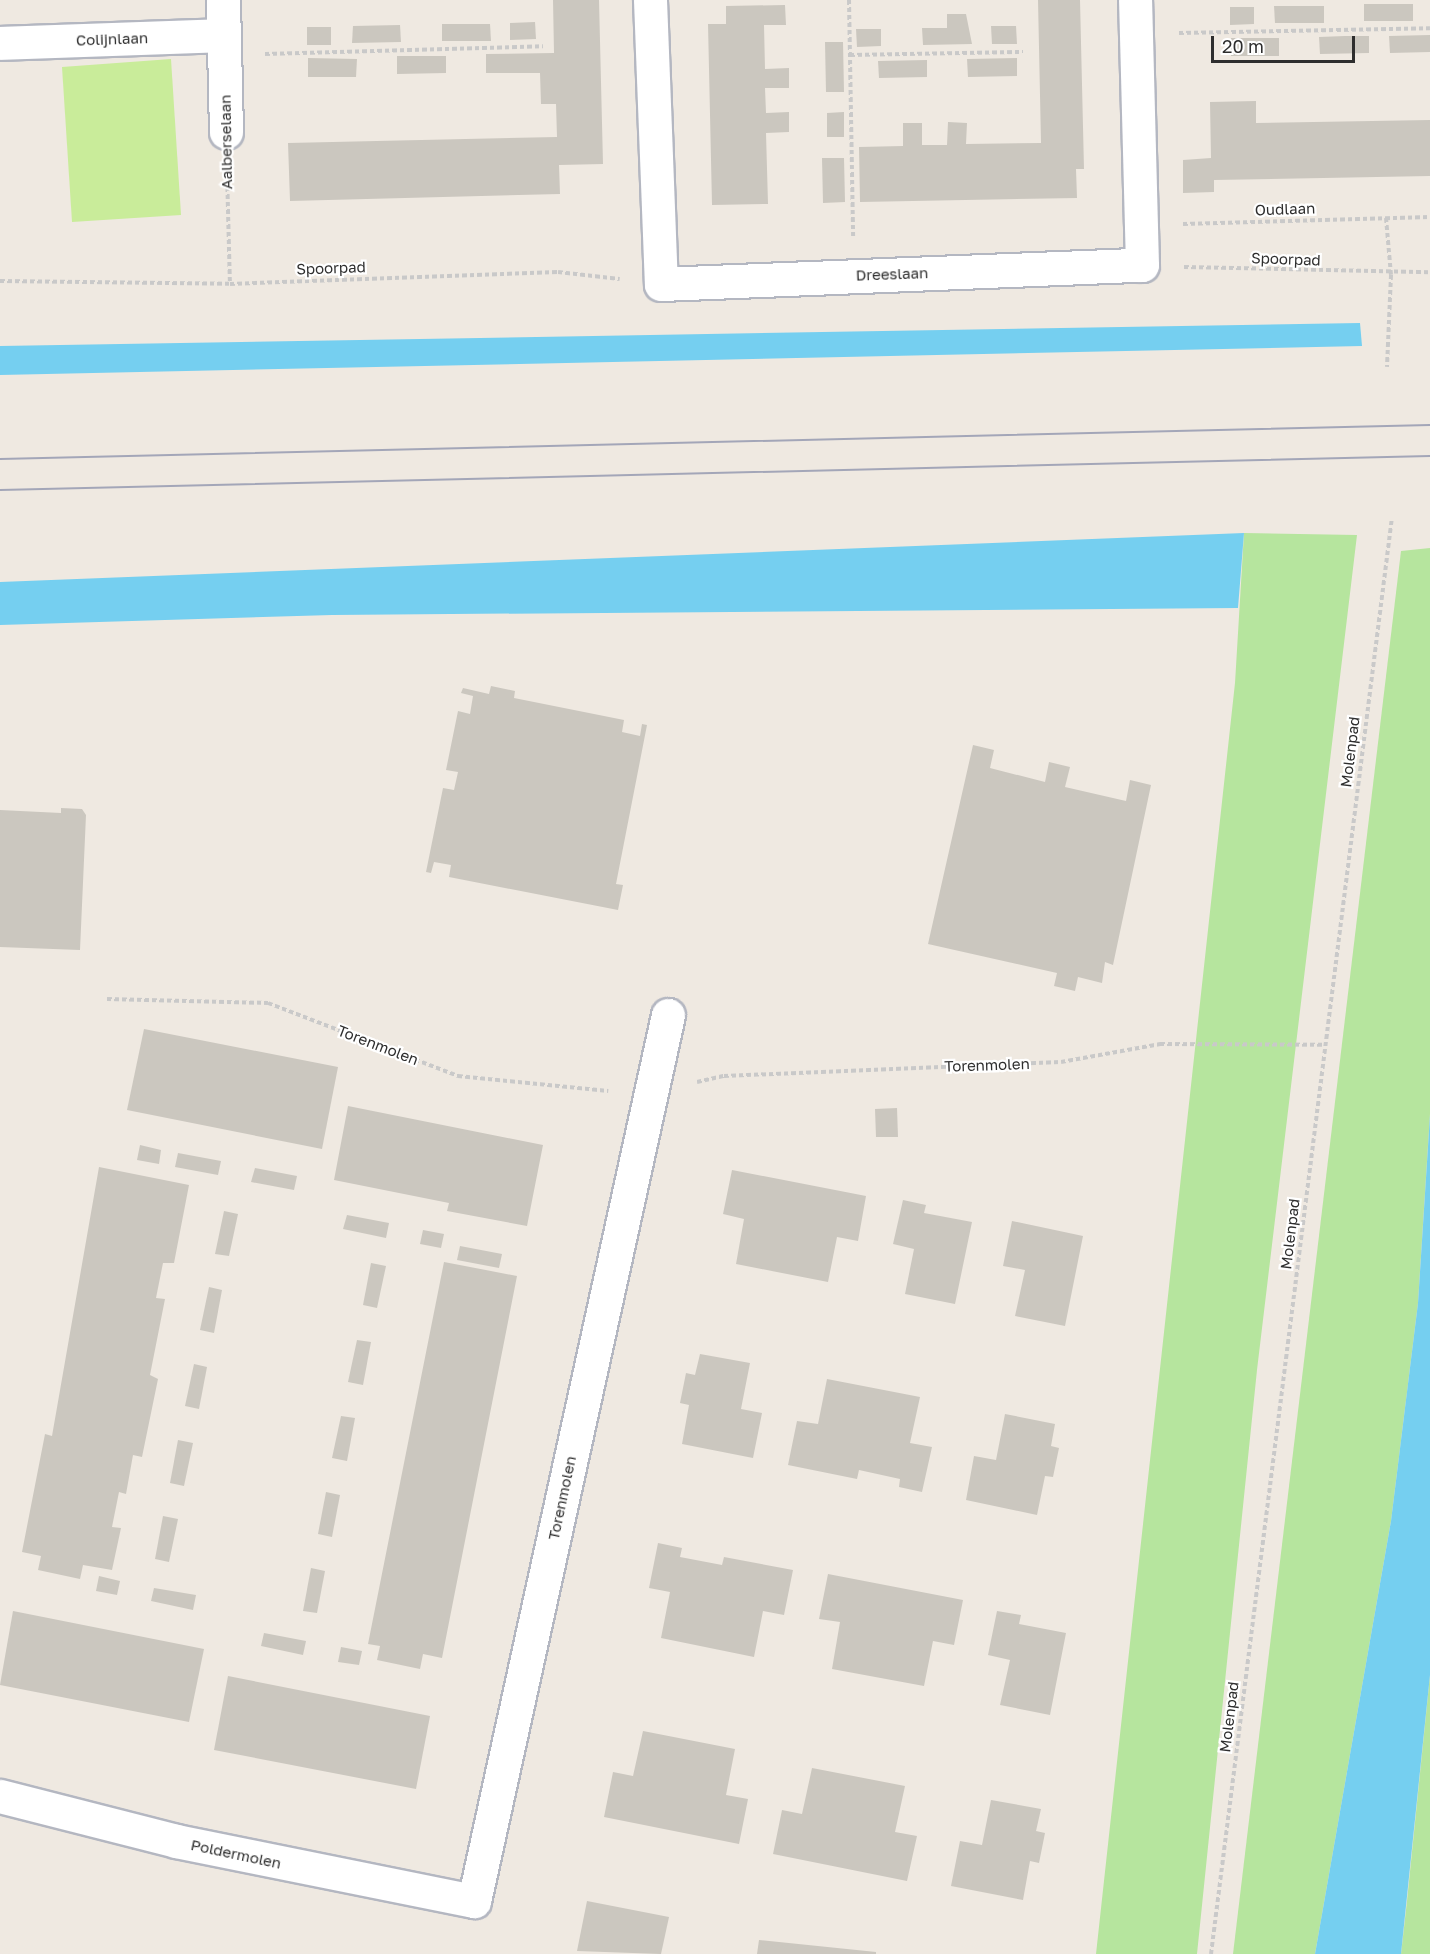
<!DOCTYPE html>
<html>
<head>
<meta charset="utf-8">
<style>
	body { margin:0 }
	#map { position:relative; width:1430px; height:1954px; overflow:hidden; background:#efe9e1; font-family:"Golos Text",sans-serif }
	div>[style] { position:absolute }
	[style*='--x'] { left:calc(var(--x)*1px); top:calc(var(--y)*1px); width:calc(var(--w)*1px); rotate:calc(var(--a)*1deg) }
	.green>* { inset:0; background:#b6e59e }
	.pitch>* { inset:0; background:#c9ec9a }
	.water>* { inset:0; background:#75cff0 }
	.building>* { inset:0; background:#cbc7bf }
	.path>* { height:4px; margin-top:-2px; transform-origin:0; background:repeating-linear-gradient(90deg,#c9c9c9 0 4.5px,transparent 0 7.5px) }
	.roads { filter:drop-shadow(2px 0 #b4b7c1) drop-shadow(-2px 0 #b4b7c1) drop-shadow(0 2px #b4b7c1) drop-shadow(0 -2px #b4b7c1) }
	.street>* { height:33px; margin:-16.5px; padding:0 16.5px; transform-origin:16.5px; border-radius:16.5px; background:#fff }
	.tram>* { height:1.5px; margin:-0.75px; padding:0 0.75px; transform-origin:0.75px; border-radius:0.75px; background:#a3a6b8 }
	span { translate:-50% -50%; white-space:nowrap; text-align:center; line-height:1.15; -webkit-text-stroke:4.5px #fff; paint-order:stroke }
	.street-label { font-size:15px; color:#2e2e2e }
	.scale { position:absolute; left:1211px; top:36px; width:144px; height:27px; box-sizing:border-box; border:3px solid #2e2e2e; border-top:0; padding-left:8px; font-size:18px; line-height:21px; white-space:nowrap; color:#2e2e2e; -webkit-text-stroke:4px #fff; paint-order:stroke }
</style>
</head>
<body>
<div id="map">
	<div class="green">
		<i style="clip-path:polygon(1244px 533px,1357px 535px,1257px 1370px,1197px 1954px,1096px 1954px,1235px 683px)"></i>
		<i style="clip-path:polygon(1430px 548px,1430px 1114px,1418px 1303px,1391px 1521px,1315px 1954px,1233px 1954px,1401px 551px)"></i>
		<i style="clip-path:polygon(1430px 1675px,1430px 1954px,1401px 1954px,1407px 1901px)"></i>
	</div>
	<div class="pitch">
		<i style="clip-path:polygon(171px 59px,181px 215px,72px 222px,62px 67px)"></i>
	</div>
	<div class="water">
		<i style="clip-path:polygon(1360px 323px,1362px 346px,0 375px,0 346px)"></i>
		<i style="clip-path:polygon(1244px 533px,1238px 608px,332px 615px,0 625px,0 582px)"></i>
		<i style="clip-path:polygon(1430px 1115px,1430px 1675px,1401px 1954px,1315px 1954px,1391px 1521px,1418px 1303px)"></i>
	</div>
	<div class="building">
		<i style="clip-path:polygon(553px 0,599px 0,603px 164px,559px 165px,560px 194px,290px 201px,288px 143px,557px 137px,556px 104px,541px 104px,540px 73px,486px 73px,486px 54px,554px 53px)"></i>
		<i style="clip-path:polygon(1038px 0,1080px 0,1084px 169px,1076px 169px,1077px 198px,860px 202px,859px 147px,903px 146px,903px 123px,922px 123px,922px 145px,947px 145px,948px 122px,967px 123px,966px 144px,1041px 143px)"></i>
		<i style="clip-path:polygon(1364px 4px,1413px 4px,1413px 21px,1364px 21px)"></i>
		<i style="clip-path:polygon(785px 5px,786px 25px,764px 25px,765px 69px,789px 68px,789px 88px,765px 88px,766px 113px,789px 112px,789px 132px,766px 133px,768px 204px,712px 205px,708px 24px,726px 24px,726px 6px)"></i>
		<i style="clip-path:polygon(1274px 6px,1324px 6px,1324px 23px,1275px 23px)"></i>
		<i style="clip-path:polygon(1230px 7px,1254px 7px,1254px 24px,1230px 25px)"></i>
		<i style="clip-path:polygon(947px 14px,966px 14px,972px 44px,923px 45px,922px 28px,947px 28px)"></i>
		<i style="clip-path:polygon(535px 22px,536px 39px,510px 40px,510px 23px)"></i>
		<i style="clip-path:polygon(442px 24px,490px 24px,491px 41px,442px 41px)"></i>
		<i style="clip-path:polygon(400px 25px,401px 42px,352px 43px,353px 26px)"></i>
		<i style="clip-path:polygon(991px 26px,1016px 26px,1017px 44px,992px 44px)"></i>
		<i style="clip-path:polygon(307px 27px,331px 27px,331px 45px,307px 45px)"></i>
		<i style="clip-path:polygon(856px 29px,881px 29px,881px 46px,857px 47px)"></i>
		<i style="clip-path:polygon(1430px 35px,1430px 52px,1390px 53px,1389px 36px)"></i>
		<i style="clip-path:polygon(1345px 36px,1369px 36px,1369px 53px,1320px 54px,1319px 37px)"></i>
		<i style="clip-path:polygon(1231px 38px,1279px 38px,1279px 56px,1231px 56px)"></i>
		<i style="clip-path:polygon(825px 42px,843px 42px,844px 92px,826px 92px)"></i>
		<i style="clip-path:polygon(397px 56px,446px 56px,446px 73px,397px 74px)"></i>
		<i style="clip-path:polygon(308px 58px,357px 59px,356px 77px,308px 77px)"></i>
		<i style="clip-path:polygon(1017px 58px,1017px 76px,968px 77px,967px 59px)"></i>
		<i style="clip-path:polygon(927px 60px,927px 77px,879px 78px,878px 61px)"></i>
		<i style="clip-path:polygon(1256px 101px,1256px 123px,1430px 120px,1430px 176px,1214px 180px,1214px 192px,1183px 193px,1183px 160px,1211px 158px,1210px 102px)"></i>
		<i style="clip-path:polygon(844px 112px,844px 137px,827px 137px,827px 113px)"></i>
		<i style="clip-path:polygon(822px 158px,844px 158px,845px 202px,823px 203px)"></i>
		<i style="clip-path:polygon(491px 686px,515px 691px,514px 698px,624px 720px,622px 732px,640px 736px,642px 724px,647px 725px,616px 884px,623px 885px,618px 910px,449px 877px,451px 865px,434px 862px,431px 873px,426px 872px,443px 788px,454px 790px,458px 772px,446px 770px,458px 711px,470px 714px,473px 696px,461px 693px,463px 688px,489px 694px)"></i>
		<i style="clip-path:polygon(973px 745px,994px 750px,990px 768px,1045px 782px,1049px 762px,1070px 767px,1065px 787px,1126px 801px,1130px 780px,1151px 785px,1113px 965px,1105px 962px,1102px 983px,1078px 977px,1075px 991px,1054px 986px,1057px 973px,928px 944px)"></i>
		<i style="clip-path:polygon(61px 808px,82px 809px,86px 815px,80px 950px,0 947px,0 810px,61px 813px)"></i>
		<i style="clip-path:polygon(144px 1029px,338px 1067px,322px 1149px,127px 1110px)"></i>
		<i style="clip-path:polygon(348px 1106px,543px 1145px,527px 1226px,447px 1211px,449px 1203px,334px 1180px)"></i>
		<i style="clip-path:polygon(897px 1108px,898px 1137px,876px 1137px,875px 1109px)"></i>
		<i style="clip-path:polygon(140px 1145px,161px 1150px,159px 1164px,137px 1160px)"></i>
		<i style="clip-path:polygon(178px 1153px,221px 1161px,218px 1175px,175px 1167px)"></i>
		<i style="clip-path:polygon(99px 1167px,189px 1185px,174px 1263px,163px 1263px,156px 1298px,165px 1299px,150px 1375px,158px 1379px,142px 1457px,133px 1455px,126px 1494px,119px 1492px,112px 1527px,121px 1528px,112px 1570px,83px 1565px,80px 1579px,38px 1570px,41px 1556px,22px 1552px,45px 1434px,52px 1436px)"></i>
		<i style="clip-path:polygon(255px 1168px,297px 1176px,294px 1190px,251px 1182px)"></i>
		<i style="clip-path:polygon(732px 1170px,866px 1196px,858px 1241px,837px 1237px,828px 1282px,736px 1264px,744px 1219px,723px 1214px)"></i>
		<i style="clip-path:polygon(903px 1200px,926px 1205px,924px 1213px,972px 1222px,955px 1304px,905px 1294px,914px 1249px,893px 1244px)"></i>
		<i style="clip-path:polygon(224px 1211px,238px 1214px,229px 1256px,215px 1254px)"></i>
		<i style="clip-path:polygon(347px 1215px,389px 1223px,386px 1238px,343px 1229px)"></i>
		<i style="clip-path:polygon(1012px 1221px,1083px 1236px,1065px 1326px,1015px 1316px,1025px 1270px,1003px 1266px)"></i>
		<i style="clip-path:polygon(423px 1230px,444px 1234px,441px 1248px,420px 1244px)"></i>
		<i style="clip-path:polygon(460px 1246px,502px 1254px,499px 1268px,457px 1260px)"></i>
		<i style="clip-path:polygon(444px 1262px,517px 1276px,442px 1658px,423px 1654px,420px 1669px,377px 1660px,380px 1646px,368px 1644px)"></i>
		<i style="clip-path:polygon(371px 1263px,386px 1266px,377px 1308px,363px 1305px)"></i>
		<i style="clip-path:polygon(209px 1287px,222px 1290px,214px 1333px,200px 1330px)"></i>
		<i style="clip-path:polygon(357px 1340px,371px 1342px,363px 1385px,348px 1382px)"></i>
		<i style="clip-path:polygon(700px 1354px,750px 1363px,741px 1409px,762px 1413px,753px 1458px,682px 1444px,689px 1405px,680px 1403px,686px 1373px,695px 1375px)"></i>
		<i style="clip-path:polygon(194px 1364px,207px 1367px,199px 1409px,185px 1406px)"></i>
		<i style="clip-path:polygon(827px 1379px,920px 1397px,910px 1443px,932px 1447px,922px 1492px,899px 1487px,900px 1479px,859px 1470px,857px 1479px,788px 1465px,797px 1421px,818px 1424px)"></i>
		<i style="clip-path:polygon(1005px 1414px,1055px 1424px,1051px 1446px,1059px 1448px,1053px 1477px,1045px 1476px,1037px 1515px,966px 1500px,974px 1456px,996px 1460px)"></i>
		<i style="clip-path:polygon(341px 1416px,355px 1418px,347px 1461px,332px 1458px)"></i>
		<i style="clip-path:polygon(178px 1440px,193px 1443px,184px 1486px,170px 1483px)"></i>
		<i style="clip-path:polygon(326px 1492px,340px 1495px,332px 1537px,318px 1534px)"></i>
		<i style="clip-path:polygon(163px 1516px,178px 1519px,169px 1562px,155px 1559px)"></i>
		<i style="clip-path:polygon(658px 1543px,682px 1548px,680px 1557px,722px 1565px,724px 1557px,793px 1570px,784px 1615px,763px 1611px,754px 1657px,661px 1638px,670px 1592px,649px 1588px)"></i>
		<i style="clip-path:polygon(311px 1568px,325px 1571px,317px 1613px,303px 1611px)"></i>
		<i style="clip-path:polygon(828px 1574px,963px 1600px,954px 1645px,933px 1641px,924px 1686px,832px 1669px,840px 1622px,819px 1619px)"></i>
		<i style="clip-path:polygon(99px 1576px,120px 1581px,117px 1595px,96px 1591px)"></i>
		<i style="clip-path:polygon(154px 1588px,196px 1595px,193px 1610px,151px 1601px)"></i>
		<i style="clip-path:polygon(13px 1611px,204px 1649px,189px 1722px,0 1685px)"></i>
		<i style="clip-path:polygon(997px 1611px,1021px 1615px,1019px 1624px,1066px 1633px,1050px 1715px,1000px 1705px,1010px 1660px,988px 1655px)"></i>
		<i style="clip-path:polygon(264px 1633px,306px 1641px,303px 1655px,261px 1646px)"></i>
		<i style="clip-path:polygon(341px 1647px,362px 1651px,359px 1665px,338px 1662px)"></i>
		<i style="clip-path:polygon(228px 1676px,430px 1716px,416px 1789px,214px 1750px)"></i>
		<i style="clip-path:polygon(643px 1731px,735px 1749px,726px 1795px,748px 1799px,739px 1844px,604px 1817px,613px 1772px,633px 1776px)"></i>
		<i style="clip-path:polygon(812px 1768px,905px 1786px,895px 1832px,917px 1836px,907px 1881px,773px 1854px,782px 1810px,802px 1814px)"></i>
		<i style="clip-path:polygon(991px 1800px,1041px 1809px,1036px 1831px,1045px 1833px,1039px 1863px,1030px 1861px,1023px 1900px,951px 1886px,960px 1841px,982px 1845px)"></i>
		<i style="clip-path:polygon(587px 1901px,669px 1917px,661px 1954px,577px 1951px)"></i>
		<i style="clip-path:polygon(759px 1940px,876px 1952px,876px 1954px,757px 1954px)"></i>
	</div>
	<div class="path">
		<i style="--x:849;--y:0;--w:236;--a:89"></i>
		<i style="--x:1179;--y:33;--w:251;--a:-1.1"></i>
		<i style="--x:265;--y:54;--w:278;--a:-1.6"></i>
		<i style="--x:850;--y:55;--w:173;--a:-1"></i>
		<i style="--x:227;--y:172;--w:112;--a:88.5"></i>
		<i style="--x:1386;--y:218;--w:57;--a:85"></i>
		<i style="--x:1391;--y:275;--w:92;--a:92.5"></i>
		<i style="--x:1183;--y:224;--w:247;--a:-1.6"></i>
		<i style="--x:1184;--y:267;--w:246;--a:1.2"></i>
		<i style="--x:0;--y:281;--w:230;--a:0.7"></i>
		<i style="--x:230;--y:284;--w:328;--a:-2.1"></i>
		<i style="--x:558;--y:272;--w:62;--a:6.4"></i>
		<i style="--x:107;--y:999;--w:161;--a:1.4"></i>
		<i style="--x:268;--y:1003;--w:204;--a:21"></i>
		<i style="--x:458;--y:1076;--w:151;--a:5.7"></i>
		<i style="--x:697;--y:1082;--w:28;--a:-13"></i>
		<i style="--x:724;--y:1076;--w:337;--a:-2.4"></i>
		<i style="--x:1061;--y:1062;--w:101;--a:-10.3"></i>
		<i style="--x:1160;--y:1044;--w:165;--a:0.3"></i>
		<i style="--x:1211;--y:1954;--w:1447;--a:-82.82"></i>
	</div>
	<div class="roads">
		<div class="street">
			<i style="--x:223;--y:0;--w:132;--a:88.7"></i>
			<i style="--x:650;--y:0;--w:284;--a:87.8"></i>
			<i style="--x:661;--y:284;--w:481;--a:-2.3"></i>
			<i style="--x:1142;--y:265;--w:265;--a:-91.5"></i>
			<i style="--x:0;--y:43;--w:224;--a:-2"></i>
			<i style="--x:0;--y:1796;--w:182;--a:14.3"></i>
			<i style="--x:176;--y:1841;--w:304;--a:11.4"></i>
			<i style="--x:474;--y:1901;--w:907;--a:-77.65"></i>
		</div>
	</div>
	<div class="tram">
		<i style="--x:0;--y:459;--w:1430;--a:-1.36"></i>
		<i style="--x:0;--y:490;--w:1430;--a:-1.36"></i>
	</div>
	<div class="street-label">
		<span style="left:112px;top:39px;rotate:-2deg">Colijnlaan</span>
		<span style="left:226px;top:142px;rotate:-91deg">Aalberselaan</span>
		<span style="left:1285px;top:209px;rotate:-2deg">Oudlaan</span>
		<span style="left:1286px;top:259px;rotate:2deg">Spoorpad</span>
		<span style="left:331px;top:268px;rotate:-2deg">Spoorpad</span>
		<span style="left:892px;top:274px;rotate:-2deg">Dreeslaan</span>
		<span style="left:1350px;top:752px;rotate:-83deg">Molenpad</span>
		<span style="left:378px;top:1045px;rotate:21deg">Torenmolen</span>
		<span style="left:987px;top:1065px;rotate:-2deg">Torenmolen</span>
		<span style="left:1290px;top:1234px;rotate:-83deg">Molenpad</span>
		<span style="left:562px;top:1498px;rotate:-78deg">Torenmolen</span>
		<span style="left:1229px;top:1717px;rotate:-83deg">Molenpad</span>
		<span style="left:236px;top:1854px;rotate:12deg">Poldermolen</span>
	</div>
	<div class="scale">20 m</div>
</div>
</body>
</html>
